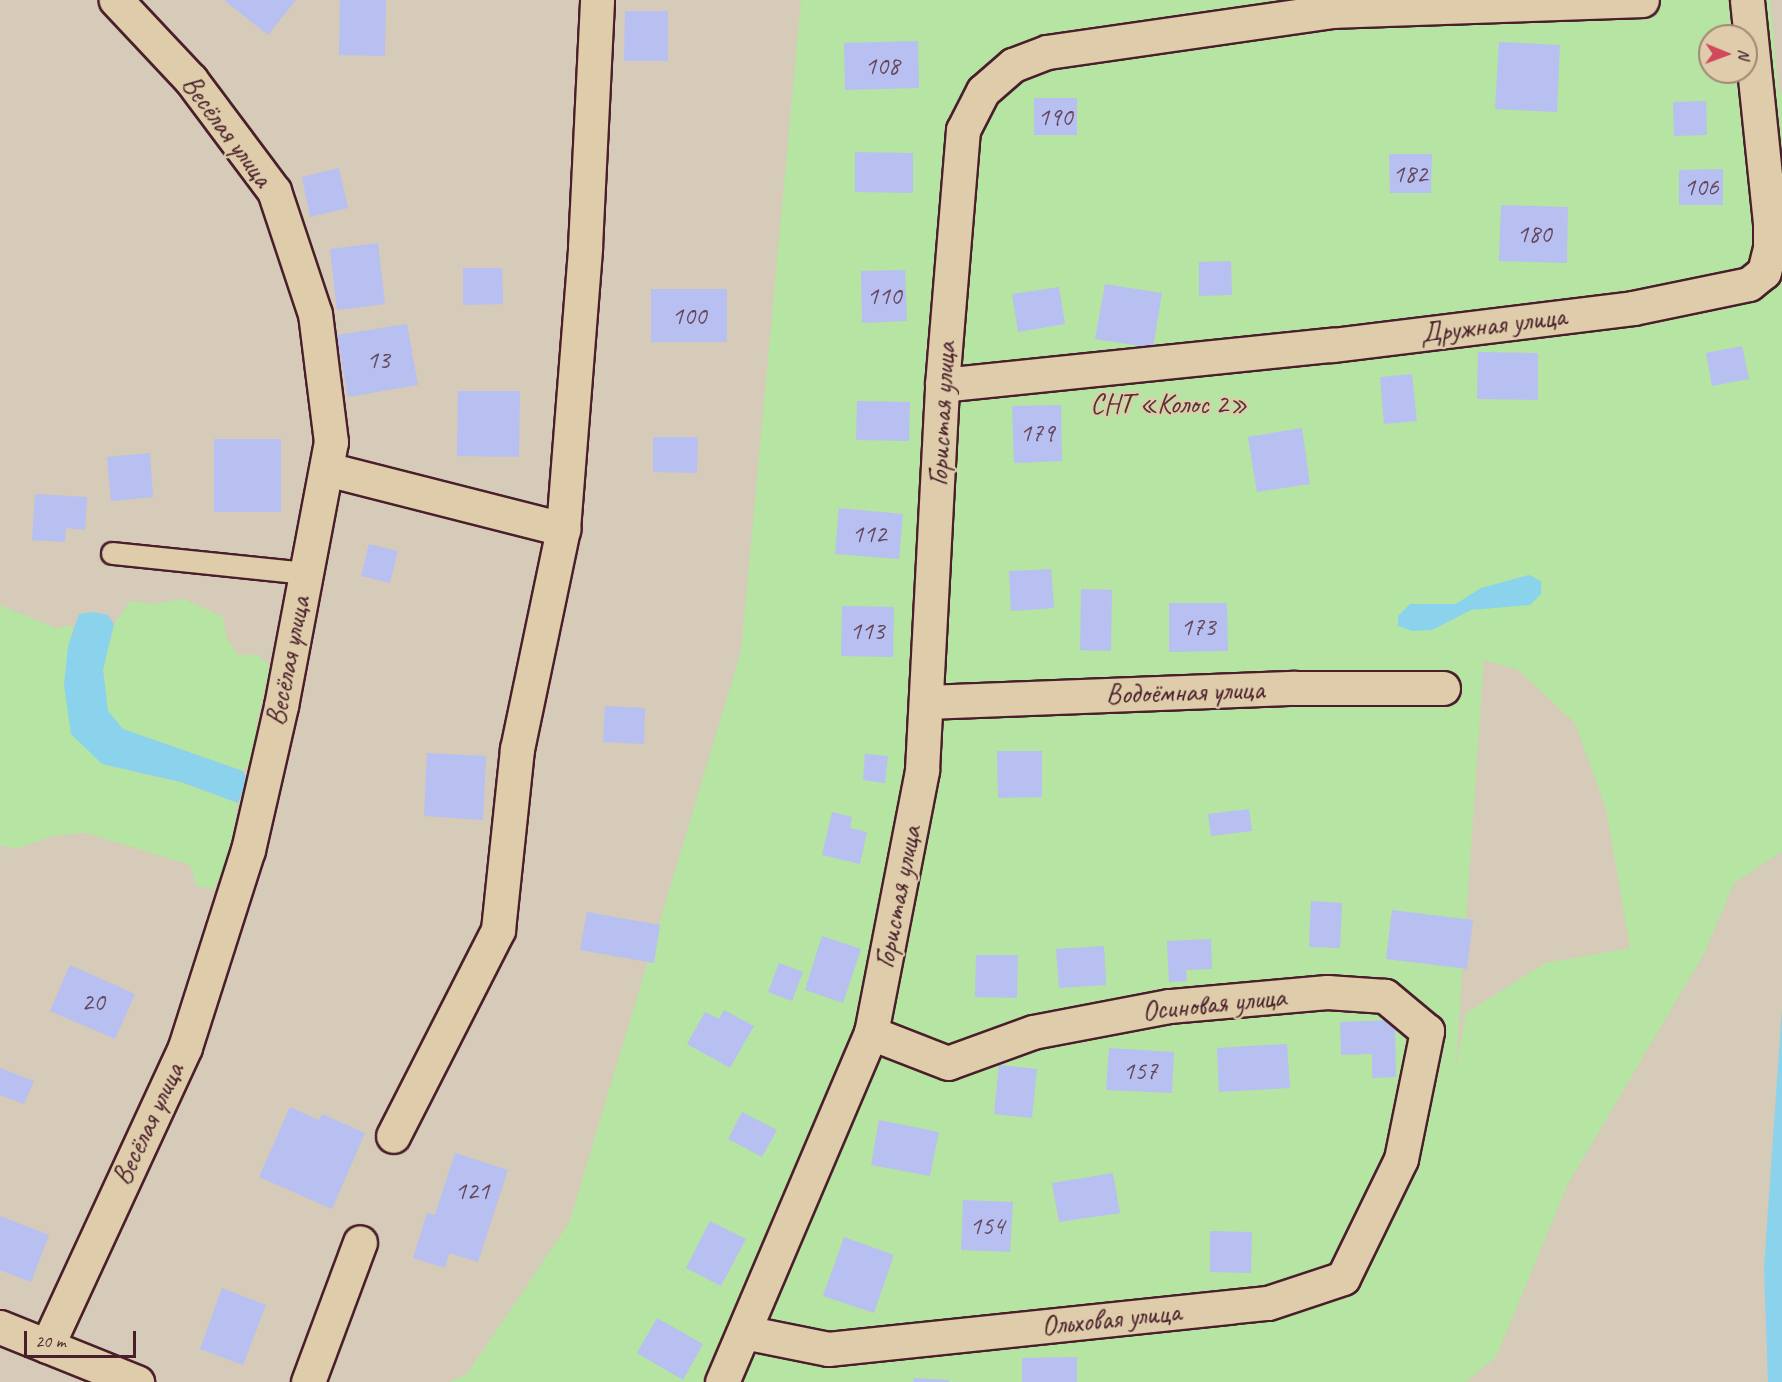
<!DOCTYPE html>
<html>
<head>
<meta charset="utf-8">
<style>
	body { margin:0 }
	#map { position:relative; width:1782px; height:1382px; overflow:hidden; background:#d6cab8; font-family:Caveat,sans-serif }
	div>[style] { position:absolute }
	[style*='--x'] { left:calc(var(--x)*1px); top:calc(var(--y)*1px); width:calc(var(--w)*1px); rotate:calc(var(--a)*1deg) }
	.green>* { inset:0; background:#b5e4a3 }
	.water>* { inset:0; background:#8bd3ec }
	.building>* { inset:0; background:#b7c0f1 }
	.roads { filter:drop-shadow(2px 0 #4a1f2b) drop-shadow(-2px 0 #4a1f2b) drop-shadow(0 2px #4a1f2b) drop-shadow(0 -2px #4a1f2b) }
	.lane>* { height:21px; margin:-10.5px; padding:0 10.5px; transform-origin:10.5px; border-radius:10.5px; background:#deccaa }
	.street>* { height:33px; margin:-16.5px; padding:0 16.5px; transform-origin:16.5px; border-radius:16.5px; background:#deccaa }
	span { translate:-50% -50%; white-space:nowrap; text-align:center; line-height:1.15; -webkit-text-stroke:4.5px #deccaa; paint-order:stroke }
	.number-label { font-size:26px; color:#65475c }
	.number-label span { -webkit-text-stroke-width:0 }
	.street-label { font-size:28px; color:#4a1f2b }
	.park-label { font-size:28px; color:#553337 }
	.north { position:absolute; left:1698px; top:24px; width:60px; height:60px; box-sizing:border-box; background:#deccaa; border:2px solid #a38777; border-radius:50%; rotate:91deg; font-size:16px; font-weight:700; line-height:24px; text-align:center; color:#4a1f2b }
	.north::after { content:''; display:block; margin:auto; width:21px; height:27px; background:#d1495b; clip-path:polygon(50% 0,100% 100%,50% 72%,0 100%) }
	.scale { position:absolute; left:24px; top:1331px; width:112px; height:27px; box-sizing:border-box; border:3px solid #4a1f2b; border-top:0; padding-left:8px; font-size:18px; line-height:21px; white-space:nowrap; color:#4a1f2b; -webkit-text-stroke:4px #deccaa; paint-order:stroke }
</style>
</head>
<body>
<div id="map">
	<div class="green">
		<i style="clip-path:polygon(evenodd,801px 0,1770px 0,1779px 95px,1782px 89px,1782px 852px,1734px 883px,1705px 952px,1568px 1184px,1496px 1357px,1466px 1382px,449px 1382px,467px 1374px,569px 1223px,741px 651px,801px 0,1710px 36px,1746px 36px,1746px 72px,1710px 72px,1710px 36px,801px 0,1484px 660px,1518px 670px,1575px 723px,1606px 809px,1630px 948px,1545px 963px,1466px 1013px,1456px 1066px,1484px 660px)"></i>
		<i style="clip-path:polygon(184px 599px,223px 617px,226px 636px,238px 655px,258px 655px,270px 666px,257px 722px,253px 761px,243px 771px,123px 729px,108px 711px,103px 670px,114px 624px,130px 601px,152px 604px)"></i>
		<i style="clip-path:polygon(0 605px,56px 628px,73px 625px,64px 685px,141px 774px,181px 782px,238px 803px,229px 862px,213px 889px,197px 886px,190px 865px,86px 833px,53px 836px,16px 849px,0 845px)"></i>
	</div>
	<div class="water">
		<i style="clip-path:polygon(1529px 575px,1541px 581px,1541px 594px,1530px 605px,1471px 610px,1432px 630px,1413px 631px,1398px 626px,1398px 616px,1410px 604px,1456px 604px,1481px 588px)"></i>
		<i style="clip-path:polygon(93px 612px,108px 615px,114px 624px,103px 670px,108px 711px,123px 729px,243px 771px,247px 780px,238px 803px,181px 782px,102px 764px,71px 734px,64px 685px,68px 646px,79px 614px)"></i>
		<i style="clip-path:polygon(1782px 1008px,1782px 1382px,1768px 1382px,1764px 1268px)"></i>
	</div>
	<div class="building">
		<i style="clip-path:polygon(224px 0,296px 0,268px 35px)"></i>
		<i style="clip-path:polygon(340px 0,386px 0,385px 56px,339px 55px)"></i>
		<i style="clip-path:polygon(625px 11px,668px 11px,668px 61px,624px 61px)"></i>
		<i style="clip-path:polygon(918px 41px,919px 88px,845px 90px,844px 43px)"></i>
		<i style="clip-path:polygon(1499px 42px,1560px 45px,1557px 112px,1495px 109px)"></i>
		<i style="clip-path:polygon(1034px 98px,1077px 98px,1077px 135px,1034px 135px)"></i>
		<i style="clip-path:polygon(1706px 101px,1707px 135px,1674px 136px,1673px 102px)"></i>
		<i style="clip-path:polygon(855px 152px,913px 153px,913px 193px,855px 192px)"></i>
		<i style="clip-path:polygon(1389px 154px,1432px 154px,1431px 193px,1390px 193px)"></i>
		<i style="clip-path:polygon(339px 168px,348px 208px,310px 217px,302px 177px)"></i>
		<i style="clip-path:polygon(1723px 169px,1723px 205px,1679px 205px,1679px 170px)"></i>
		<i style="clip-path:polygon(1501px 205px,1568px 207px,1567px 263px,1499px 261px)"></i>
		<i style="clip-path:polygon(378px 243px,385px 304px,337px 310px,330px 249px)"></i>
		<i style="clip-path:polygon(1231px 261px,1232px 295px,1199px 296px,1199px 262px)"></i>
		<i style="clip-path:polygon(463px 268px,502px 268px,503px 304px,463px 305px)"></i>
		<i style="clip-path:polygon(905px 270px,907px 321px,862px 323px,861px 271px)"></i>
		<i style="clip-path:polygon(1105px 284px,1162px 293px,1153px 348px,1095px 339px)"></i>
		<i style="clip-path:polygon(1059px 287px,1065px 324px,1018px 332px,1012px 294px)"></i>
		<i style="clip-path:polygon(651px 289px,727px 289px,727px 342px,651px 342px)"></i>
		<i style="clip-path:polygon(407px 324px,418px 385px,348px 397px,337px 335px)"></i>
		<i style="clip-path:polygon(1742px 346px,1749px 379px,1712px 386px,1706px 353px)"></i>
		<i style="clip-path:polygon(1478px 352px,1538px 353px,1538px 400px,1477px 399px)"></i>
		<i style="clip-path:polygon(1412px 374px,1417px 421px,1384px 424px,1380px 377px)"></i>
		<i style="clip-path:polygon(458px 391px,520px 391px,519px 457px,457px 456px)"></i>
		<i style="clip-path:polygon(857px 401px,910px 402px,909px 441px,856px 440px)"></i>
		<i style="clip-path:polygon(1061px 405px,1062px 461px,1014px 463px,1012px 406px)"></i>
		<i style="clip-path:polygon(1302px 428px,1310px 484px,1257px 492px,1248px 437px)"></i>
		<i style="clip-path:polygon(653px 437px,698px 437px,697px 473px,653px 472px)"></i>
		<i style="clip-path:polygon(214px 439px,281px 439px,281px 512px,214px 512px)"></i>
		<i style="clip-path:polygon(150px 453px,153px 497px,111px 501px,107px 457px)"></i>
		<i style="clip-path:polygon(35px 494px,87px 497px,85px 530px,66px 528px,65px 542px,32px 540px)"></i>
		<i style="clip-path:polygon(839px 508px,903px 514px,899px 559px,835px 554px)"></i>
		<i style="clip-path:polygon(369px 544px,398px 551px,390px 583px,361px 576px)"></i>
		<i style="clip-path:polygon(1051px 569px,1054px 608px,1011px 611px,1009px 571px)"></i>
		<i style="clip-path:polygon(1081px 589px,1112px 590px,1111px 651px,1080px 650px)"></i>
		<i style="clip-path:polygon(1169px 603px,1227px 603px,1228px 651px,1169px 652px)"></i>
		<i style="clip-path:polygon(842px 606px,894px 607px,893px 657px,841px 656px)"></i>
		<i style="clip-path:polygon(605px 706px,645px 708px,644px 744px,603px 742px)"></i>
		<i style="clip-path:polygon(997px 751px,1042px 751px,1042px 797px,998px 798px)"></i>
		<i style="clip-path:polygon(427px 753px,486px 756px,483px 820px,424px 816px)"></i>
		<i style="clip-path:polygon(865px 754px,888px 756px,885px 783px,863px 780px)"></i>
		<i style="clip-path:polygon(1249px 809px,1252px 831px,1211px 836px,1208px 814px)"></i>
		<i style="clip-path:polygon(832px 812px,852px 817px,850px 828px,867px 832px,860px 864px,822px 855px)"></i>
		<i style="clip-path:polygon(1311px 901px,1342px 903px,1340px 948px,1309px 947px)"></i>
		<i style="clip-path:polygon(1392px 910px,1473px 920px,1467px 969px,1386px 959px)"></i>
		<i style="clip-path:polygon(587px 912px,660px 925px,654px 963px,580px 950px)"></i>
		<i style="clip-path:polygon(822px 936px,861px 949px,843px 1003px,805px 990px)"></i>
		<i style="clip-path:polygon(1211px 939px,1212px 969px,1186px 970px,1187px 981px,1169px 982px,1167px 941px)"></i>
		<i style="clip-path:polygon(1104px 946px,1106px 985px,1059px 988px,1056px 949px)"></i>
		<i style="clip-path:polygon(976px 955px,1018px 955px,1017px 998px,975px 997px)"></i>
		<i style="clip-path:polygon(779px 963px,803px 972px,792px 1001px,768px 992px)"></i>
		<i style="clip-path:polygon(70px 965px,135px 994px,115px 1039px,50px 1011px)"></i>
		<i style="clip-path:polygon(724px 1010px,754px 1026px,730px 1068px,687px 1044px,705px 1012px,719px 1019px)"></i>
		<i style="clip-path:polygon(1395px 1020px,1396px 1077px,1372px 1078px,1372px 1054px,1341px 1055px,1340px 1022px)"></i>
		<i style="clip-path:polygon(1287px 1044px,1290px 1088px,1219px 1092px,1217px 1048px)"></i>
		<i style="clip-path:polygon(1109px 1048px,1174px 1052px,1172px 1093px,1106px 1090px)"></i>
		<i style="clip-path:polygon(999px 1065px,1037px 1069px,1032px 1118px,994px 1114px)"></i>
		<i style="clip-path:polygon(0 1068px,34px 1081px,24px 1104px,0 1095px)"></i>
		<i style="clip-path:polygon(290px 1107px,319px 1120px,322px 1114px,365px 1133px,332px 1209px,259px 1177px)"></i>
		<i style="clip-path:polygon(742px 1112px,777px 1130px,762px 1157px,728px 1139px)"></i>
		<i style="clip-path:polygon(879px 1120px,939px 1132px,930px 1176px,871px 1165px)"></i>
		<i style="clip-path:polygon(455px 1153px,508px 1170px,478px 1262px,449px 1253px,445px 1268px,413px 1258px,427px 1213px,435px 1215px)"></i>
		<i style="clip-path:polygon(1113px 1173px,1120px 1213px,1059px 1222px,1052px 1183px)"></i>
		<i style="clip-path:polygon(963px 1200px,1013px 1202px,1010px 1252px,961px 1250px)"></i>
		<i style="clip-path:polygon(0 1216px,49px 1235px,31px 1282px,0 1270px)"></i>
		<i style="clip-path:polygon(710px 1221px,746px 1239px,721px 1286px,686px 1268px)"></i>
		<i style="clip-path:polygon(1210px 1231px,1252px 1232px,1251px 1273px,1210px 1272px)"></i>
		<i style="clip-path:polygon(844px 1237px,894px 1255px,874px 1313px,823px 1296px)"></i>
		<i style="clip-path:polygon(222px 1288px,266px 1305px,243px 1365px,200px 1349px)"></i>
		<i style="clip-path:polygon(657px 1318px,703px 1344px,683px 1380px,637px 1353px)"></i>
		<i style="clip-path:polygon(1077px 1357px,1077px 1382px,1022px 1382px,1022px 1358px)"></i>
		<i style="clip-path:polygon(914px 1378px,949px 1380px,949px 1382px,913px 1382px)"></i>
	</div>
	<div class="roads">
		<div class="lane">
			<i style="--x:112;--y:553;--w:194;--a:5.9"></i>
		</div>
		<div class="street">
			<i style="--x:942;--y:385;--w:392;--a:-5.9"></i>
			<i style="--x:1332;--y:345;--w:303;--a:-7"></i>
			<i style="--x:1633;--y:308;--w:118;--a:-11.7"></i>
			<i style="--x:1749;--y:284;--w:19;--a:-39"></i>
			<i style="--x:1764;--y:272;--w:25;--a:-76"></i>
			<i style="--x:1770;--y:248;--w:25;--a:-90"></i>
			<i style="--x:1770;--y:223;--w:224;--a:-95.9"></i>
			<i style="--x:327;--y:469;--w:244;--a:14.3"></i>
			<i style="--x:563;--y:529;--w:225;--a:101.8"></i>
			<i style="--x:517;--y:749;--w:182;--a:96"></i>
			<i style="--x:498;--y:930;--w:231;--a:117"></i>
			<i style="--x:563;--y:529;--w:283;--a:-85.5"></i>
			<i style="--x:585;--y:247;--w:247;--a:-87.2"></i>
			<i style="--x:926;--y:702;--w:369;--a:-2.2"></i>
			<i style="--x:1295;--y:688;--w:148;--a:0"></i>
			<i style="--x:0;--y:1327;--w:148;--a:21.9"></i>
			<i style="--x:744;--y:1332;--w:86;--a:11.4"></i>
			<i style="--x:828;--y:1349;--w:442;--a:-6"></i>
			<i style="--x:1268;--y:1303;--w:79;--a:-18.4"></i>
			<i style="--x:1343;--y:1278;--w:132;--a:-64"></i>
			<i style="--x:1401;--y:1159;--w:131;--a:-78.5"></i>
			<i style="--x:1427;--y:1031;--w:55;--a:-140.2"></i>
			<i style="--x:1385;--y:996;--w:58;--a:-176.1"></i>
			<i style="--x:1327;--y:992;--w:159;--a:174.9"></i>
			<i style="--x:1169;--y:1006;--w:138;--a:169.2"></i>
			<i style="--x:1033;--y:1032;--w:90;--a:160"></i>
			<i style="--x:948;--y:1063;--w:83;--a:-158.7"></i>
			<i style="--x:47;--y:1346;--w:329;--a:-65.2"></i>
			<i style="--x:185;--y:1047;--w:207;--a:-72.3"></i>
			<i style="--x:248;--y:850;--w:148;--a:-77.1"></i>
			<i style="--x:281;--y:706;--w:269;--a:-79.3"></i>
			<i style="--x:331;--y:442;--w:129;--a:-97.1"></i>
			<i style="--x:315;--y:314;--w:130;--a:-108.4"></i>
			<i style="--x:274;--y:191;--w:139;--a:-126.8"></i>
			<i style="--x:191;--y:80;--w:110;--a:-133.2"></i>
			<i style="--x:308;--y:1382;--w:149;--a:-69.6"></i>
			<i style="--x:722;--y:1382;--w:379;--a:-66.9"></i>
			<i style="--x:871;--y:1033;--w:268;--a:-79"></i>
			<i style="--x:922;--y:770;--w:386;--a:-87"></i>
			<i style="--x:942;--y:385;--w:256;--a:-85.3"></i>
			<i style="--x:963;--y:130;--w:44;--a:-62.9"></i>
			<i style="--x:983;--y:91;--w:40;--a:-41"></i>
			<i style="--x:1013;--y:65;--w:36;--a:-21"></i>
			<i style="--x:1047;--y:52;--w:288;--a:-8.2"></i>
			<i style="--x:1332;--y:11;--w:310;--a:-2"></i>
		</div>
	</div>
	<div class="number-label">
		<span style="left:882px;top:66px">108</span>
		<span style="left:1055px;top:117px">190</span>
		<span style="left:1410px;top:174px">182</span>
		<span style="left:1701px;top:187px">106</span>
		<span style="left:1534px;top:234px">180</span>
		<span style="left:884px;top:296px">110</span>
		<span style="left:689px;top:316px">100</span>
		<span style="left:378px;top:360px">13</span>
		<span style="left:1037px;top:433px">179</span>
		<span style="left:869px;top:534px">112</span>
		<span style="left:1198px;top:627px">173</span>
		<span style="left:867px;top:631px">113</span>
		<span style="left:93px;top:1002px">20</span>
		<span style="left:1140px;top:1071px">157</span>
		<span style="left:472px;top:1191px">121</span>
		<span style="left:987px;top:1226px">154</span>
	</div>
	<div class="street-label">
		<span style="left:227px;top:131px;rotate:53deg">Весёлая улица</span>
		<span style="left:1493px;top:325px;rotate:-7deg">Дружная улица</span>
		<span style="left:942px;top:414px;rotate:-87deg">Гористая улица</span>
		<span style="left:288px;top:661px;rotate:-79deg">Весёлая улица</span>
		<span style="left:1185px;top:692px;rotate:-2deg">Водоёмная улица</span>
		<span style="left:898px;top:897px;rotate:-79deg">Гористая улица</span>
		<span style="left:1214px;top:1004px;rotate:-6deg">Осиновая улица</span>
		<span style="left:148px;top:1124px;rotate:-65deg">Весёлая улица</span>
		<span style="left:1111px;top:1319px;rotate:-6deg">Ольховая улица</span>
	</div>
	<div class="park-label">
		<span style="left:1169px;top:404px">СНТ «Колос 2»</span>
	</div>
	<div class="north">N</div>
	<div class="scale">20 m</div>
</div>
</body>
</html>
